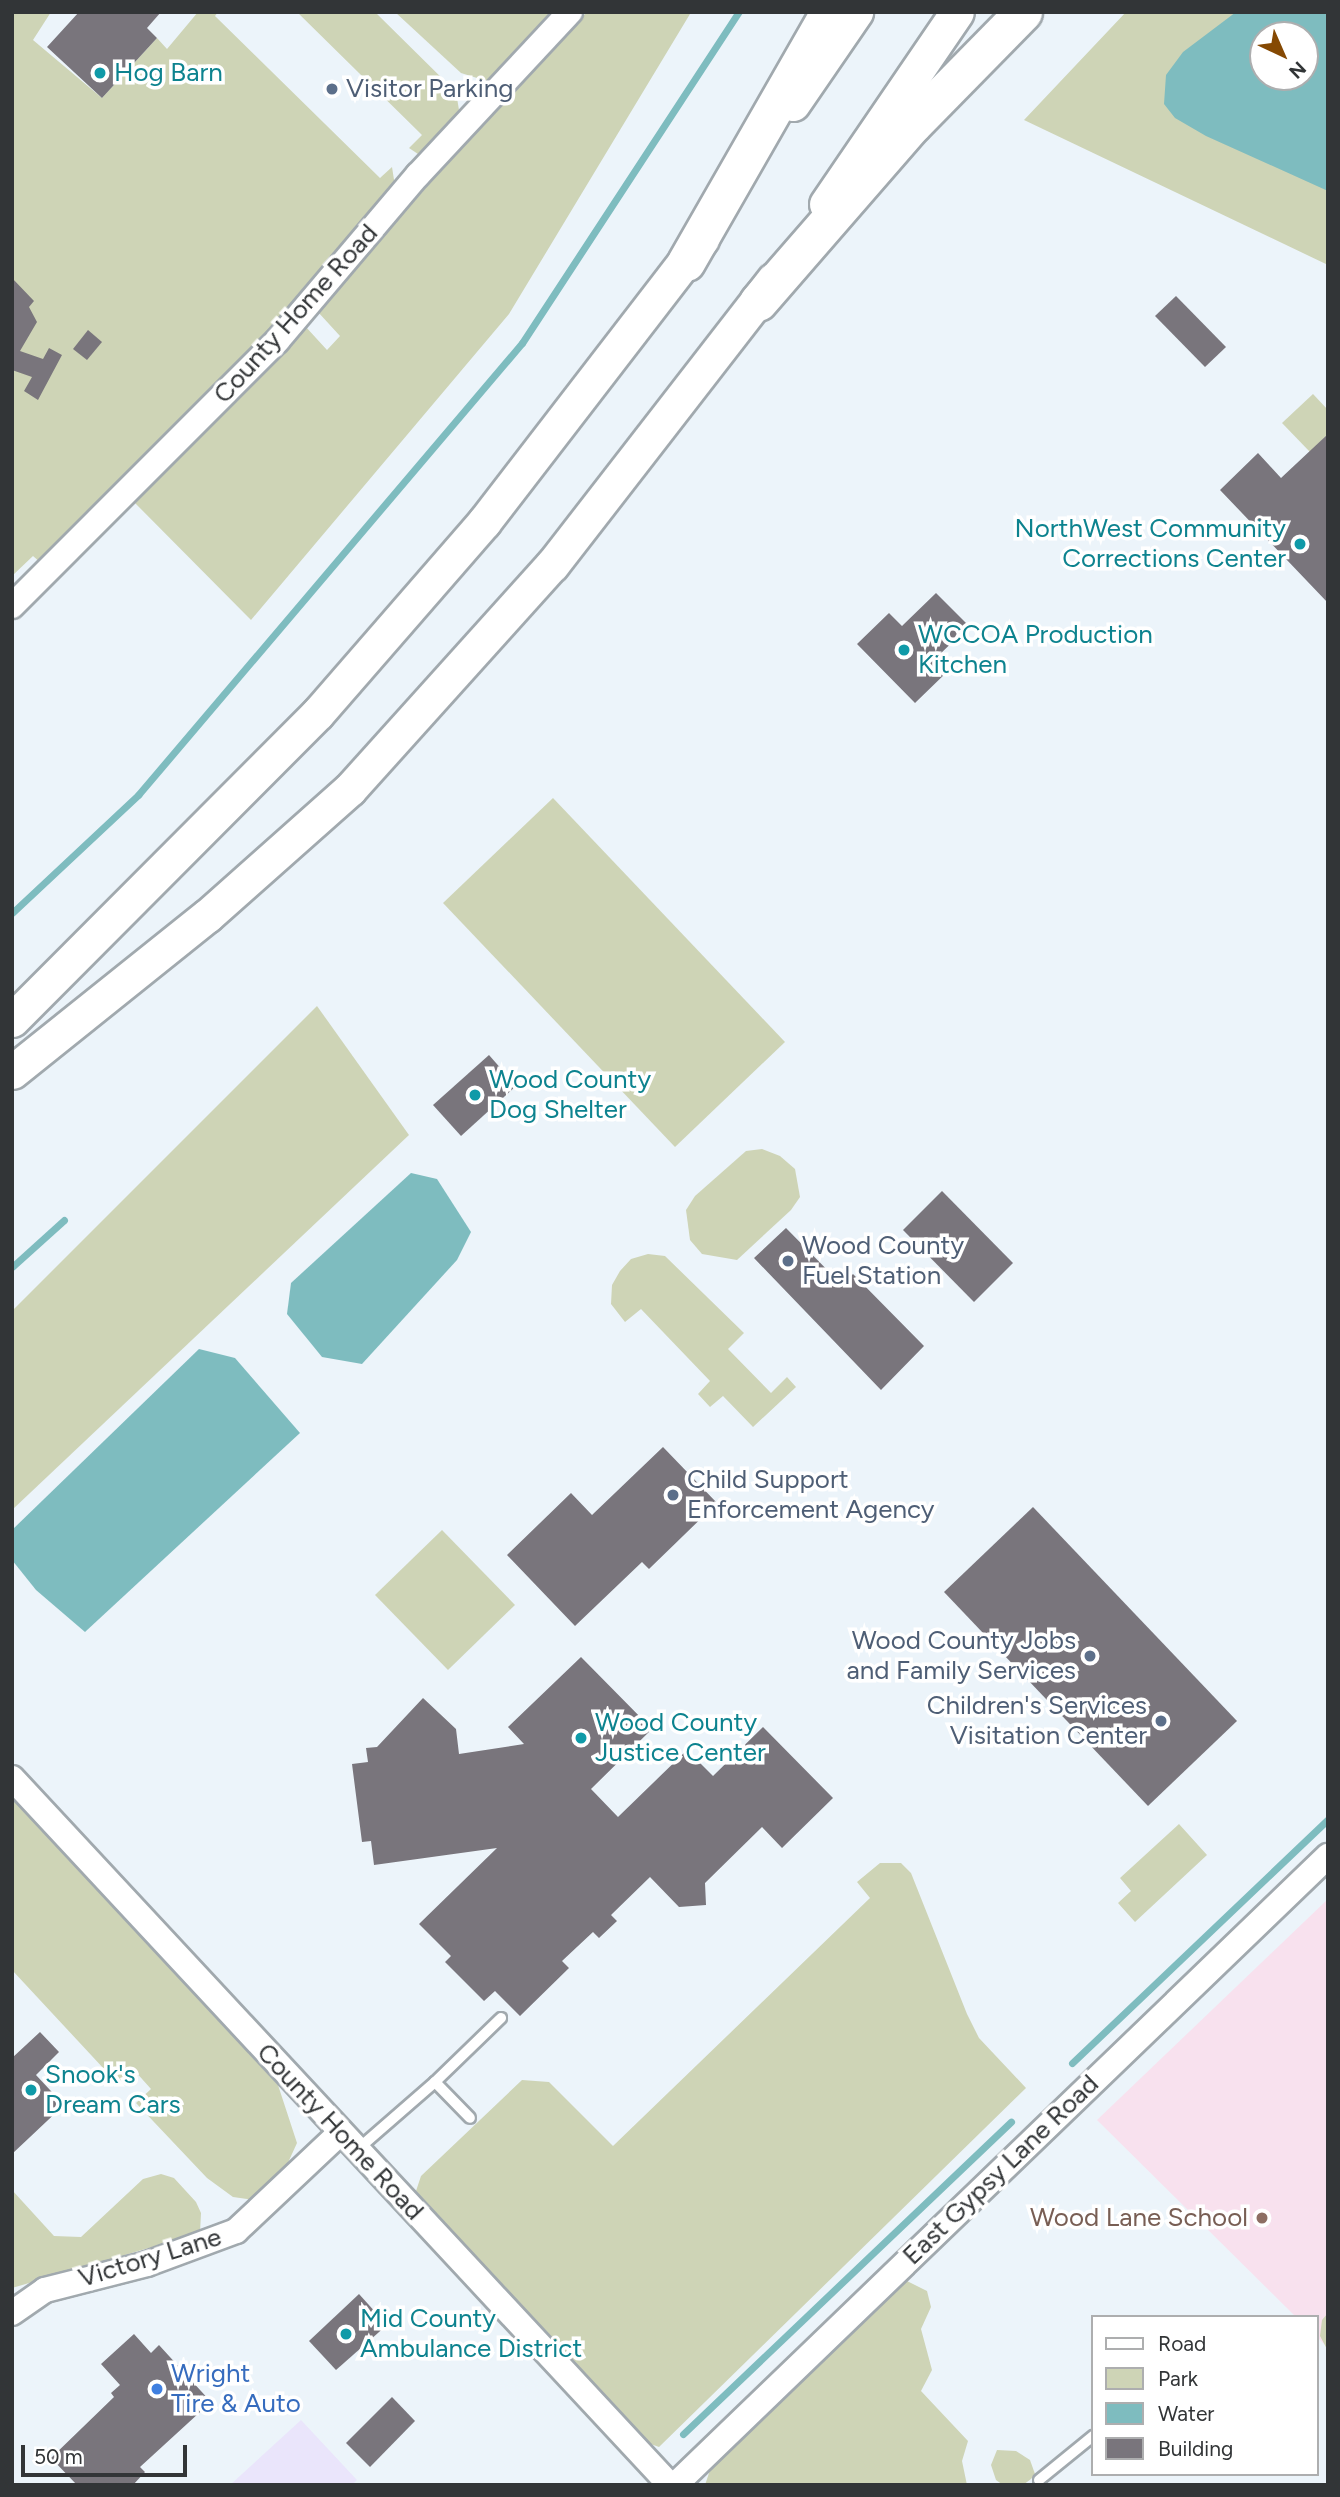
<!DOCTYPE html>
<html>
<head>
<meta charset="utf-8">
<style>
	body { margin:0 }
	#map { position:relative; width:1340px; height:2497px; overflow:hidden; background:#ecf4fa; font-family:Figtree,sans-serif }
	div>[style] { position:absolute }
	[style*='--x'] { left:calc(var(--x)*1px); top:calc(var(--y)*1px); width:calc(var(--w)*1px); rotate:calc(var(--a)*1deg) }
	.industrial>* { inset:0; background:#eae5fb }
	.education>* { inset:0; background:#f8e1ee }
	.green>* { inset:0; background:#ced4b6 }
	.water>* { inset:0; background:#7ebcbf }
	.stream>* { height:7px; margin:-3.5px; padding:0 3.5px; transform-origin:3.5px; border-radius:3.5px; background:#7ebcbf }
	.building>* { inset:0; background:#79757c }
	.roads { filter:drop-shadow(2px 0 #a1a9ae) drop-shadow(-2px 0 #a1a9ae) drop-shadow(0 2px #a1a9ae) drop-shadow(0 -2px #a1a9ae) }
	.service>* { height:10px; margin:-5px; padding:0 5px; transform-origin:5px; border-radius:5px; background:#fff }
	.tertiary>* { height:24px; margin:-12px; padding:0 12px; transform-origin:12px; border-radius:12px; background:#fff }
	.trunk>* { height:33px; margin:-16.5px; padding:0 16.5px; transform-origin:16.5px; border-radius:16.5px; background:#fff }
	.motorway>* { height:37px; margin:-18.5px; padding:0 18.5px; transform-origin:18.5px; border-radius:18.5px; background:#fff }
	.dots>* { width:19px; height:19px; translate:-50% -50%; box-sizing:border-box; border:4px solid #fff; border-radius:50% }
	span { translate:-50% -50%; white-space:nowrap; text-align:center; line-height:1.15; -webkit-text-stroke:7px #fff; paint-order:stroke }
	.culture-label { font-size:26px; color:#0d838f }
	.left { translate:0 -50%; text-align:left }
	.right { translate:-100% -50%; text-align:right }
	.service-label { font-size:26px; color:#4e5e75 }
	.street-label { font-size:26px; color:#323537 }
	.education-label { font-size:26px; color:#785e54 }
	.shop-label { font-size:26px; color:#366cbe }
	.frame { position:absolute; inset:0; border:14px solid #323537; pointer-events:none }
	.legend { position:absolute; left:1091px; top:2315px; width:228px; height:161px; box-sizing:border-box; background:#fff; border:2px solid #adaeaf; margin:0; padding:9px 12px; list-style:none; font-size:21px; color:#323537 }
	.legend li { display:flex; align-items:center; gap:14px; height:35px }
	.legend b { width:35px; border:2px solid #adaeaf }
	.north { position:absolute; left:1249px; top:21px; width:70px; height:70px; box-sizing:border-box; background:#fff; border:2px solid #adaeaf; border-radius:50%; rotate:136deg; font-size:19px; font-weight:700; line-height:28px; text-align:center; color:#323537 }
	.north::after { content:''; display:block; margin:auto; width:24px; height:32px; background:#854903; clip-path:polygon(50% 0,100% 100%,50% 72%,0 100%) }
	.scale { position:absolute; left:21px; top:2445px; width:166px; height:32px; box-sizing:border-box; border:4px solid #323537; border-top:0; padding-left:9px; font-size:21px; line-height:24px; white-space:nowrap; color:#323537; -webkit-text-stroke:5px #fff; paint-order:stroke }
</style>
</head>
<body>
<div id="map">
	<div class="industrial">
		<i style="clip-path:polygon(301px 2420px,357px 2480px,352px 2485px,230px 2485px)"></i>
	</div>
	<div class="education">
		<i style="clip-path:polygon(1328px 1899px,1328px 2348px,1317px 2337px,1317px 2317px,1296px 2317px,1097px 2120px)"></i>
	</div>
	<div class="green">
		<i style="clip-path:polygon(12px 12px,51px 12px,33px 40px,102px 98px,157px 38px,167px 49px,198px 12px,218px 12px,215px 16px,380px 178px,392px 167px,395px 186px,267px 335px,41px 563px,33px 556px,12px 576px)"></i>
		<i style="clip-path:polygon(297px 12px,375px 12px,456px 92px,460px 116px,421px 156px,409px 148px,422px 135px)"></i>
		<i style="clip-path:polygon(395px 12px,557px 12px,493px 83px,461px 73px)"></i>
		<i style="clip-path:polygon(587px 12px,690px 14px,509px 314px,251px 620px,134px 502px,305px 326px,327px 350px,340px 336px,318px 312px,446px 161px)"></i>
		<i style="clip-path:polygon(evenodd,1126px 12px,1328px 12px,1328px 265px,1024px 120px,1126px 12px,1263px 35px,1305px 35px,1305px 77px,1263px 77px,1263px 35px)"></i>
		<i style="clip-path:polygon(1313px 394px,1328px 410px,1328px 434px,1310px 452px,1282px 423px)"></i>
		<i style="clip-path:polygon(553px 798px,785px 1042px,675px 1147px,443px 903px)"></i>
		<i style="clip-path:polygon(317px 1006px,409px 1135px,12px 1510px,12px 1311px)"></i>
		<i style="clip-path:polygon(762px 1149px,780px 1156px,795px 1169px,800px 1197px,791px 1210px,737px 1260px,702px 1254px,690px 1240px,686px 1210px,695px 1196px,746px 1151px)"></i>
		<i style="clip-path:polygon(648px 1254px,665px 1256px,744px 1333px,728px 1349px,771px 1393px,787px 1377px,796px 1387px,753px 1427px,723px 1396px,710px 1407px,698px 1394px,710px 1381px,641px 1309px,625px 1322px,611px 1304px,612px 1285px,620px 1271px,631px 1259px)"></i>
		<i style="clip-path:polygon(442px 1530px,515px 1605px,448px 1670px,375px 1595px)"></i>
		<i style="clip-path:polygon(12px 1796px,278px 2085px,297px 2143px,286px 2167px,254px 2200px,233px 2197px,207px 2178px,136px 2103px,151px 2089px,134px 2070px,118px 2084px,12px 1970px)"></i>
		<i style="clip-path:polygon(1179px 1824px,1207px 1855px,1135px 1922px,1118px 1903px,1131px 1891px,1120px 1878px)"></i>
		<i style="clip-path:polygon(880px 1863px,901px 1863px,911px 1873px,967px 2014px,979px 2038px,1026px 2088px,659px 2447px,645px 2442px,416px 2191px,421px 2176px,522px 2080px,549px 2082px,613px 2146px,870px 1898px,857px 1882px)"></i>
		<i style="clip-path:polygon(161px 2174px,174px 2178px,196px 2202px,201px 2213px,200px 2233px,12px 2288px,12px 2190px,54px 2236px,81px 2237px,143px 2179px)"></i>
		<i style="clip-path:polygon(907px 2281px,927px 2291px,931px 2307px,921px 2329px,932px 2370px,921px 2391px,968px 2441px,962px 2461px,967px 2485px,705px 2485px,711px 2467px)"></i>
		<i style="clip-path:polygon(1328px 2313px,1328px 2351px,1320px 2336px,1322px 2320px)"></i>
		<i style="clip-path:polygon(997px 2450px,1016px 2451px,1030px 2460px,1035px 2474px,1031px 2479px,1023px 2485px,1003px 2485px,996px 2480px,991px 2465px)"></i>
	</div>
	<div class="water">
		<i style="clip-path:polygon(evenodd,1236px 12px,1328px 12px,1328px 191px,1206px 136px,1175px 118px,1164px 104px,1166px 75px,1183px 52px,1236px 12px,1263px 35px,1305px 35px,1305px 77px,1263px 77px,1263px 35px)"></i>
		<i style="clip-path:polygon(411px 1173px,437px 1179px,471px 1232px,457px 1260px,362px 1364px,322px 1357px,287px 1314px,291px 1283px)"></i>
		<i style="clip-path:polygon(199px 1349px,235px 1358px,300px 1433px,85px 1632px,36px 1590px,12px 1560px,12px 1530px)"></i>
	</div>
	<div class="stream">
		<i style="--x:12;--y:913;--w:173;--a:-43.1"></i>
		<i style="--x:138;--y:795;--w:593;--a:-49.65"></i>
		<i style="--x:522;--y:343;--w:396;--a:-56.8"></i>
		<i style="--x:12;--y:1267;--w:70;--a:-42.1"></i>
		<i style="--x:1072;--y:2063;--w:354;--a:-43.6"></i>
		<i style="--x:683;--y:2434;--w:453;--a:-43.6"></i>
	</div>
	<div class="building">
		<i style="clip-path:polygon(79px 12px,161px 12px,147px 28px,157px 38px,102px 98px,47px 47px)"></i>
		<i style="clip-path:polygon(12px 278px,34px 301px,29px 307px,37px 322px,20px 351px,43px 359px,49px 348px,62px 355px,38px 400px,24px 391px,32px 377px,12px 370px)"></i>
		<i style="clip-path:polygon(1176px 296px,1226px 347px,1205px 367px,1155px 316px)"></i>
		<i style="clip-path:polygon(88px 330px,102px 342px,87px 360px,73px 349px)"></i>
		<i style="clip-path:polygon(1328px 434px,1328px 603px,1220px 490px,1258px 453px,1281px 478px)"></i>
		<i style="clip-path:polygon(936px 593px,969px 626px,937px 657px,949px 670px,915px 703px,857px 644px,889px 613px,902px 626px)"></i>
		<i style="clip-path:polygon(489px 1055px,516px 1086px,461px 1136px,433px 1105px)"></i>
		<i style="clip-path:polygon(942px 1191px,1013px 1263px,974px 1302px,903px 1230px)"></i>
		<i style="clip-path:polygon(786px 1228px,842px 1285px,853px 1274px,924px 1346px,881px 1390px,754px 1258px)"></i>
		<i style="clip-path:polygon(663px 1447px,717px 1503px,649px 1569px,642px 1562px,575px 1626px,507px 1555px,571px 1493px,592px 1515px)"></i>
		<i style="clip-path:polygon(1033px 1507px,1237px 1721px,1148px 1806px,944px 1592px)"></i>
		<i style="clip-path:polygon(581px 1657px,652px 1729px,591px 1789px,618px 1817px,687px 1750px,713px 1776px,763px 1727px,833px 1798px,782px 1848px,762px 1827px,705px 1883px,706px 1905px,679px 1907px,650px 1877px,611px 1915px,617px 1921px,599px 1938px,593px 1932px,562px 1961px,569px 1968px,520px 2016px,495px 1991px,484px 2001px,445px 1962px,451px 1956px,419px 1924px,497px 1848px,374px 1865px,371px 1841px,362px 1842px,352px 1764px,368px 1762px,366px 1748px,377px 1747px,423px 1698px,456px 1729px,459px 1754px,524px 1744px,508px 1727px)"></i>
		<i style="clip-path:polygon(40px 2032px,59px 2052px,36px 2075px,64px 2105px,12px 2154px,12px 2058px)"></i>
		<i style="clip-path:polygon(359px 2294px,387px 2325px,336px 2370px,309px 2341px)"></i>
		<i style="clip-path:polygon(134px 2334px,151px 2353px,159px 2345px,211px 2402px,140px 2467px,145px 2472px,133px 2485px,77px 2485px,51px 2458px,114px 2397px,111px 2393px,120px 2385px,101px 2364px)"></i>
		<i style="clip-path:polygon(392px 2397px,415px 2421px,370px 2467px,346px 2443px)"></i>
	</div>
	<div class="roads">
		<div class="service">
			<i style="--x:435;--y:2082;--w:92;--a:-44.1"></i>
			<i style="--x:358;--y:2149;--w:102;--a:-41"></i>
			<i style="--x:435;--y:2082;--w:50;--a:45.8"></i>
			<i style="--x:1039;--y:2480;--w:70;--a:-39.2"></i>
		</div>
		<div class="tertiary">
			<i style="--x:12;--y:606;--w:375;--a:-45"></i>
			<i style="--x:277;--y:341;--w:218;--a:-49.7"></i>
			<i style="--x:418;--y:175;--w:223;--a:-47"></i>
			<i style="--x:12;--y:1778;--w:966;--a:47.06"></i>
			<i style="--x:12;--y:2313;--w:40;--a:-34.9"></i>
			<i style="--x:45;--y:2290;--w:105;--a:-14.3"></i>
			<i style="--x:147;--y:2264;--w:95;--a:-20.3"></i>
			<i style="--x:236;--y:2231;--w:144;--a:-43.3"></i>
			<i style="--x:675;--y:2485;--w:907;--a:-43.93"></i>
		</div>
		<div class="trunk">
			<i style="--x:793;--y:104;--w:112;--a:-55.6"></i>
			<i style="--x:826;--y:204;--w:232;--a:-55.7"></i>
			<i style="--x:12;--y:1020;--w:433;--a:-45.1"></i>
			<i style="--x:318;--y:713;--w:253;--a:-49"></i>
			<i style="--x:484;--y:522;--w:357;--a:-52.4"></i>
			<i style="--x:12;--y:1072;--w:250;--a:-38.7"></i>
			<i style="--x:207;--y:916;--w:191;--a:-41.6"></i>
			<i style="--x:350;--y:789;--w:302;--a:-48"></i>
			<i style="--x:552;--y:565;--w:361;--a:-52.2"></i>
		</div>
		<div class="motorway">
			<i style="--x:686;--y:262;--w:288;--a:-60.2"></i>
			<i style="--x:758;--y:302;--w:236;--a:-49"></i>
			<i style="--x:913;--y:124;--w:157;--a:-45.5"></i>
		</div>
	</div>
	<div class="dots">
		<i style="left:100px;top:73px;background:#0f9aa8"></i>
		<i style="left:332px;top:89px;background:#5c6f8a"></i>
		<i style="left:1300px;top:544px;background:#0f9aa8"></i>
		<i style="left:904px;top:650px;background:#0f9aa8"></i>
		<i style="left:475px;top:1095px;background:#0f9aa8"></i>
		<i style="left:788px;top:1261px;background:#5c6f8a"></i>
		<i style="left:673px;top:1495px;background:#5c6f8a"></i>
		<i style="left:1090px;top:1656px;background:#5c6f8a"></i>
		<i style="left:1161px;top:1721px;background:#5c6f8a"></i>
		<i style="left:581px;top:1738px;background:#0f9aa8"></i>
		<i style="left:31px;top:2090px;background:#0f9aa8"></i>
		<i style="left:1262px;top:2218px;background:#8d6e63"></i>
		<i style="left:346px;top:2334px;background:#0f9aa8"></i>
		<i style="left:157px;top:2389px;background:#3f7fe0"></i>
	</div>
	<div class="culture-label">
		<span class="left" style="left:114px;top:73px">Hog Barn</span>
		<span class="right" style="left:1286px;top:544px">NorthWest Community<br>Corrections Center</span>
		<span class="left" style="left:918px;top:650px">WCCOA Production<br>Kitchen</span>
		<span class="left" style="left:489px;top:1095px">Wood County<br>Dog Shelter</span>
		<span class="left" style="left:595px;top:1738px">Wood County<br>Justice Center</span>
		<span class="left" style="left:45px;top:2090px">Snook's<br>Dream Cars</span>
		<span class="left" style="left:360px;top:2334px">Mid County<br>Ambulance District</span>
	</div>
	<div class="service-label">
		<span class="left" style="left:346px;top:89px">Visitor Parking</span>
		<span class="left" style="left:802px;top:1261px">Wood County<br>Fuel Station</span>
		<span class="left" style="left:687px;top:1495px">Child Support<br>Enforcement Agency</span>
		<span class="right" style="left:1076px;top:1656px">Wood County Jobs<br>and Family Services</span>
		<span class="right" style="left:1147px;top:1721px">Children's Services<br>Visitation Center</span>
	</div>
	<div class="street-label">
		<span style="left:296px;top:314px;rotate:-48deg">County Home Road</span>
		<span style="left:340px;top:2132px;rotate:47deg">County Home Road</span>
		<span style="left:1001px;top:2170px;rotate:-44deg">East Gypsy Lane Road</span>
		<span style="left:150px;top:2258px;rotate:-17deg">Victory Lane</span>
	</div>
	<div class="education-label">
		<span class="right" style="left:1248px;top:2218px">Wood Lane School</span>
	</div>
	<div class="shop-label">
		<span class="left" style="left:171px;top:2389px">Wright<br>Tire &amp; Auto</span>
	</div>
	<div class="frame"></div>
	<ul class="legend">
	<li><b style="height:9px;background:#fff"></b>Road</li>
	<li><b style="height:19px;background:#ced4b6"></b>Park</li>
	<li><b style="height:19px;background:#7ebcbf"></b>Water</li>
	<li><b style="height:19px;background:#79757c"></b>Building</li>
	</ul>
	<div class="north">N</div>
	<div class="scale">50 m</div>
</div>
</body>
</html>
